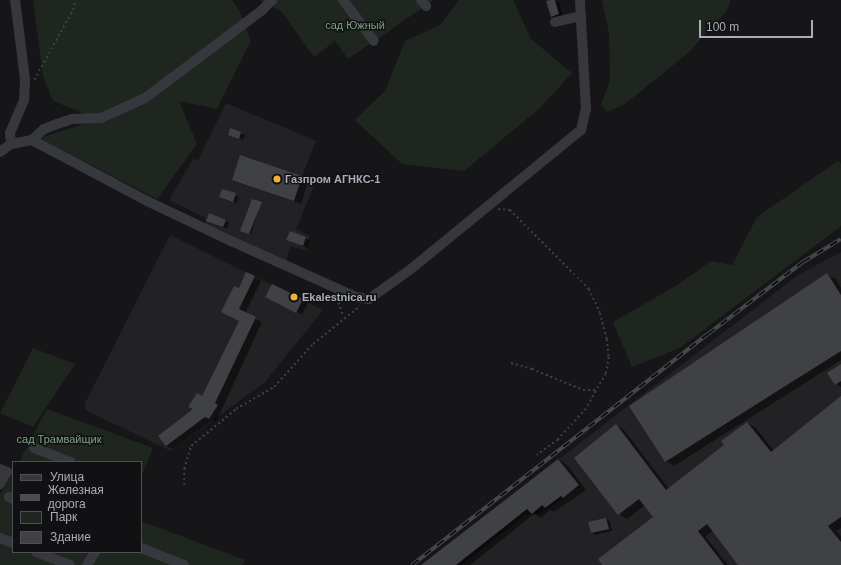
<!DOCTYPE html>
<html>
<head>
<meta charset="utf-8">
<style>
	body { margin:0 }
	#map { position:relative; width:841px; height:565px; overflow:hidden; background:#161618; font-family:Arial,sans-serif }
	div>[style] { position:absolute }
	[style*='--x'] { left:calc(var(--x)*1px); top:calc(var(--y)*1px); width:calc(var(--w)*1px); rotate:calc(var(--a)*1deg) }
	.built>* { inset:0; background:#222225 }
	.green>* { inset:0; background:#1e261f }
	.shadow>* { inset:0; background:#0007 }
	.building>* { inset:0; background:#404145 }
	.path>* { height:1.5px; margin-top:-0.75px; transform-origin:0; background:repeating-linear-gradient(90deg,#3d3f44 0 2px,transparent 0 5px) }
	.minor>* { height:10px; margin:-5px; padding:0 5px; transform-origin:5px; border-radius:5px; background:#37383d }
	.rail>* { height:4px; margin-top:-2px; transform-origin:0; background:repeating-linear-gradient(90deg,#111113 0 8px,#4a4c52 0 16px); box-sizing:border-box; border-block:1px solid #4a4c52 }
	.dots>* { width:11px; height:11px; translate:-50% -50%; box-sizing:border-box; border:2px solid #111113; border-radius:50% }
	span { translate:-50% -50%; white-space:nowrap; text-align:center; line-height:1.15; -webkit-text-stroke:3px #111113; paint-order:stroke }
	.park-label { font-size:11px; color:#7fa381 }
	.poi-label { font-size:11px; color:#a8adb8; font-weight:700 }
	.left { translate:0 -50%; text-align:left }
	.legend { position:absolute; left:12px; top:461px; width:130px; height:92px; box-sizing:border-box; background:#111113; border:1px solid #4d4f55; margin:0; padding:5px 7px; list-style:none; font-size:12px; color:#a8adb8 }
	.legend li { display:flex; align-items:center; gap:8px; height:20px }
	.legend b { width:20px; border:1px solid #4d4f55 }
	.scale { position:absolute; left:699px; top:20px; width:114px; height:18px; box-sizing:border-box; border:2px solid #a8adb8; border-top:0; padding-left:5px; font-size:12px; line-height:14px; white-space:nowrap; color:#a8adb8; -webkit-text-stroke:3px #111113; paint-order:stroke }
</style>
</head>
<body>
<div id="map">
	<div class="built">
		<i style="clip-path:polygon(226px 103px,316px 141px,302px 176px,314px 186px,296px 229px,310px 236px,306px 250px,290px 246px,286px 262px,205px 224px,206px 218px,169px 200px,193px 159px,198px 160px)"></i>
		<i style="clip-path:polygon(170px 235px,323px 310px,265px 382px,171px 451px,85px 410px,85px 403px)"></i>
		<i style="clip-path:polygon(841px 252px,841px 565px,462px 565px,525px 515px,541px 513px,580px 486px,559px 459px,798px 275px)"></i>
	</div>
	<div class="green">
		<i style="clip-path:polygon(33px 0,232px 0,240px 12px,251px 41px,217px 109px,179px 101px,197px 144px,157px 199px,42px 140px,46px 136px,90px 122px,87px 117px,78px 111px,53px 101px,43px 76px)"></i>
		<i style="clip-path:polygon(260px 0,434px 0,348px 59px,335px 41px,314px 57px,282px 12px)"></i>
		<i style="clip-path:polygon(459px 0,513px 0,531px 39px,572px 73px,541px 107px,464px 171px,402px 164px,355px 120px,385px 91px,405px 41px,440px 25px)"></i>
		<i style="clip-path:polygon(602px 0,731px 0,726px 12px,687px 54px,625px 104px,607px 112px,601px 105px,610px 80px,609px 33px)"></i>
		<i style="clip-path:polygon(838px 161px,841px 164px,841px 226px,680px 348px,632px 367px,613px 322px,679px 284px,711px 261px,732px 265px,757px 217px)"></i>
		<i style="clip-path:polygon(33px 348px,75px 364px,33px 427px,0 413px)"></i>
		<i style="clip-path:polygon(47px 409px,153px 448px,141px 477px,141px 462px,19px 462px)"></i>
		<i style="clip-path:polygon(13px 474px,13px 552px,141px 552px,141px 521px,245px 560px,242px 565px,0 565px,0 495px)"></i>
	</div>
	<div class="shadow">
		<i style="clip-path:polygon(554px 0,559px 2px,563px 16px,555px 19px,552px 17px)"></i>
		<i style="clip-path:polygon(231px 130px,245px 135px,243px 140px,229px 135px)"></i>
		<i style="clip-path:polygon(302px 177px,308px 181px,301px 204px,233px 179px)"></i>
		<i style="clip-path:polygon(222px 190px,239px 197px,237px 203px,224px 199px)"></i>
		<i style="clip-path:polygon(261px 203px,251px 234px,243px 231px)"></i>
		<i style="clip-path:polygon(226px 220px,229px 223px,227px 229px,211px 222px)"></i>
		<i style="clip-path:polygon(290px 232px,310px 240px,307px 248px,287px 240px)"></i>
		<i style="clip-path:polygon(827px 275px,836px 279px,841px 288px,841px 360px,674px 466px,666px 461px)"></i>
		<i style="clip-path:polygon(254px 277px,261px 281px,245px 313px,262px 322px,216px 422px,212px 420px,173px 449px,166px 446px,203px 397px,240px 321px,229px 316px,239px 289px)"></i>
		<i style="clip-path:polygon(273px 300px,303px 300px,308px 303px,302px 315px)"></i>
		<i style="clip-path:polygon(841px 365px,841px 387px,836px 384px)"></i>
		<i style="clip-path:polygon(841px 397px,841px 528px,836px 531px,841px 536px,841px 565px,740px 565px,713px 531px,705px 536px,728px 565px,604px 565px,654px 517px,645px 505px,627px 519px,619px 514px,575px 459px,616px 425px,624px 430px,669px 489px,725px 445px,747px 423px,755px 427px,774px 451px)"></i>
		<i style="clip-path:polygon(559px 460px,567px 465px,586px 490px,554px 512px,550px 510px,541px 518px,534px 514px,470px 565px,423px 565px)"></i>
		<i style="clip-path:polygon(606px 519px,610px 521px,612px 531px,595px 535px,592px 533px)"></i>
	</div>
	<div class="building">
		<i style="clip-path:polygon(550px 0,555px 0,559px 14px,551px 17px,546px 1px)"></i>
		<i style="clip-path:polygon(230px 128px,241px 132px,239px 139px,228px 135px)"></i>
		<i style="clip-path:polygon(240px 155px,302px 176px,294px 201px,232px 180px)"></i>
		<i style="clip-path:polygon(222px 189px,236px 193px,233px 202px,219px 197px)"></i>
		<i style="clip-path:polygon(252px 199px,262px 202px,249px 234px,240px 231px)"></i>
		<i style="clip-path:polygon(209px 213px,226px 220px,223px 227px,206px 221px)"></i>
		<i style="clip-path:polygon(290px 231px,306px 237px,303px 246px,286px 240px)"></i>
		<i style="clip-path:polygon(246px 272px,255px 276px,239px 309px,256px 317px,215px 403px,218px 405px,209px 419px,205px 417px,166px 446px,158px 436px,193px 409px,188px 407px,197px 393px,202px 396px,239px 321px,221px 312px,234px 286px,239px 288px)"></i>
		<i style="clip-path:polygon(827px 273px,841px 295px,841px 351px,665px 462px,629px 406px)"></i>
		<i style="clip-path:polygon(272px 284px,303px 299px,296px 313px,265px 297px)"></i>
		<i style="clip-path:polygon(841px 364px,841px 381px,835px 385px,827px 373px)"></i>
		<i style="clip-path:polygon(841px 396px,841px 517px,828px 526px,841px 542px,841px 565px,738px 565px,707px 524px,698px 531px,724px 565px,602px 565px,598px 559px,653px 517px,639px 499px,618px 515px,574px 458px,616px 424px,666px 490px,724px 445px,721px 441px,747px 422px,771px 452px)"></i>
		<i style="clip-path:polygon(558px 459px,579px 485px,563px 498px,561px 496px,545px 508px,542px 505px,532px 514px,527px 509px,456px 565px,421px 565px)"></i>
		<i style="clip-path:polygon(606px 518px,609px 529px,591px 533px,588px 522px)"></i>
	</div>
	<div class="path">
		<i style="--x:34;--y:80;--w:80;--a:-60.9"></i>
		<i style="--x:73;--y:10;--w:10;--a:-79"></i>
		<i style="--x:498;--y:209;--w:12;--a:5"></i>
		<i style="--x:510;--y:210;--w:112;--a:45"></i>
		<i style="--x:589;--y:289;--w:26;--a:65"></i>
		<i style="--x:600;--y:313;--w:27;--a:75"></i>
		<i style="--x:607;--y:339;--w:18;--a:84"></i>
		<i style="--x:609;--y:357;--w:17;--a:100"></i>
		<i style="--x:606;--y:374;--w:40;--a:119.7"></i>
		<i style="--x:586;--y:409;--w:42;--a:132.1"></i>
		<i style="--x:558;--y:440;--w:26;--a:144"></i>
		<i style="--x:337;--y:298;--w:20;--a:70"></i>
		<i style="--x:511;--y:363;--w:22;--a:16"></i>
		<i style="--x:532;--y:369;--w:55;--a:22.4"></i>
		<i style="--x:583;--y:390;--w:14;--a:0"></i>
		<i style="--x:184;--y:485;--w:16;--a:-90"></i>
		<i style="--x:184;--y:469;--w:24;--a:-73"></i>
		<i style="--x:191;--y:446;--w:58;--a:-39.4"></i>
		<i style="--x:236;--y:409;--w:44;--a:-30.1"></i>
		<i style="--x:274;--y:387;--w:58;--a:-47.8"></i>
		<i style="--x:313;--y:344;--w:60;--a:-39"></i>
	</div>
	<div class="minor">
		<i style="--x:343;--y:0;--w:51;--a:52.9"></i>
		<i style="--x:421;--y:0;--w:8;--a:50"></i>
		<i style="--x:555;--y:22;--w:27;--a:-13"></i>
		<i style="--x:32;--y:140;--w:16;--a:-43"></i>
		<i style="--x:44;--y:129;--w:14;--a:-21"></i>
		<i style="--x:57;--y:124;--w:16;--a:-18"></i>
		<i style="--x:72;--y:119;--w:29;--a:-2"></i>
		<i style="--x:101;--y:118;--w:48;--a:-24.4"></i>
		<i style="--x:145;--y:98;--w:145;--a:-36.9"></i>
		<i style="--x:261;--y:11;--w:16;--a:-45"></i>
		<i style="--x:11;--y:144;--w:11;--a:-95"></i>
		<i style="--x:10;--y:133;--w:36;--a:-67"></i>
		<i style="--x:24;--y:100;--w:21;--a:-87"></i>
		<i style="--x:25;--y:79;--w:80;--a:-97.2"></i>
		<i style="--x:0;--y:152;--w:14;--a:-36"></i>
		<i style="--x:11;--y:144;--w:21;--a:-11"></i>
		<i style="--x:32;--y:140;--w:130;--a:27.9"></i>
		<i style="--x:147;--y:201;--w:93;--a:25.5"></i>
		<i style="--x:231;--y:241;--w:137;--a:24.1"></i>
		<i style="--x:356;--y:297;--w:13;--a:9"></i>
		<i style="--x:369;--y:299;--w:52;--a:-35.5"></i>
		<i style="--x:411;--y:269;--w:220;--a:-39.3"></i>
		<i style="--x:581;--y:130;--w:22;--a:-77"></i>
		<i style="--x:586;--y:109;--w:109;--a:-93.2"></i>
		<i style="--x:34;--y:448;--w:39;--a:21"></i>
		<i style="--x:0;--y:469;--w:8;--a:23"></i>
		<i style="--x:7;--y:472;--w:14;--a:120"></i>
		<i style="--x:9;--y:497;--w:4;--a:27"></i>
		<i style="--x:0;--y:538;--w:14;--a:21"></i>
		<i style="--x:141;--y:548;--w:46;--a:21.6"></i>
		<i style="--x:36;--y:552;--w:36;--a:21"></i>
		<i style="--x:87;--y:565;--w:15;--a:-58"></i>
	</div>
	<div class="rail">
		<i style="--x:412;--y:565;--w:375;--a:-38"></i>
		<i style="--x:708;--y:334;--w:119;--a:-37.2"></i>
		<i style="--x:803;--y:262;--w:44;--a:-31.2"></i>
	</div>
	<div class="dots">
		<i style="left:277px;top:179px;background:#f2b134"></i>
		<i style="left:294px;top:297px;background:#f2b134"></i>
	</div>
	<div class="park-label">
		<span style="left:355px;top:25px">сад Южный</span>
		<span style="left:59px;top:439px">сад Трамвайщик</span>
	</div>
	<div class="poi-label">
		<span class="left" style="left:285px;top:179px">Газпром АГНКС-1</span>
		<span class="left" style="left:302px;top:297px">Ekalestnica.ru</span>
	</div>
	<ul class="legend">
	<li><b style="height:5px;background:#37383d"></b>Улица</li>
	<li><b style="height:5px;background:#4a4c52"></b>Железная дорога</li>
	<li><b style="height:11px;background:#1e261f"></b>Парк</li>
	<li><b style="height:11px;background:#404145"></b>Здание</li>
	</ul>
	<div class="scale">100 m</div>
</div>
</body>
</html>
